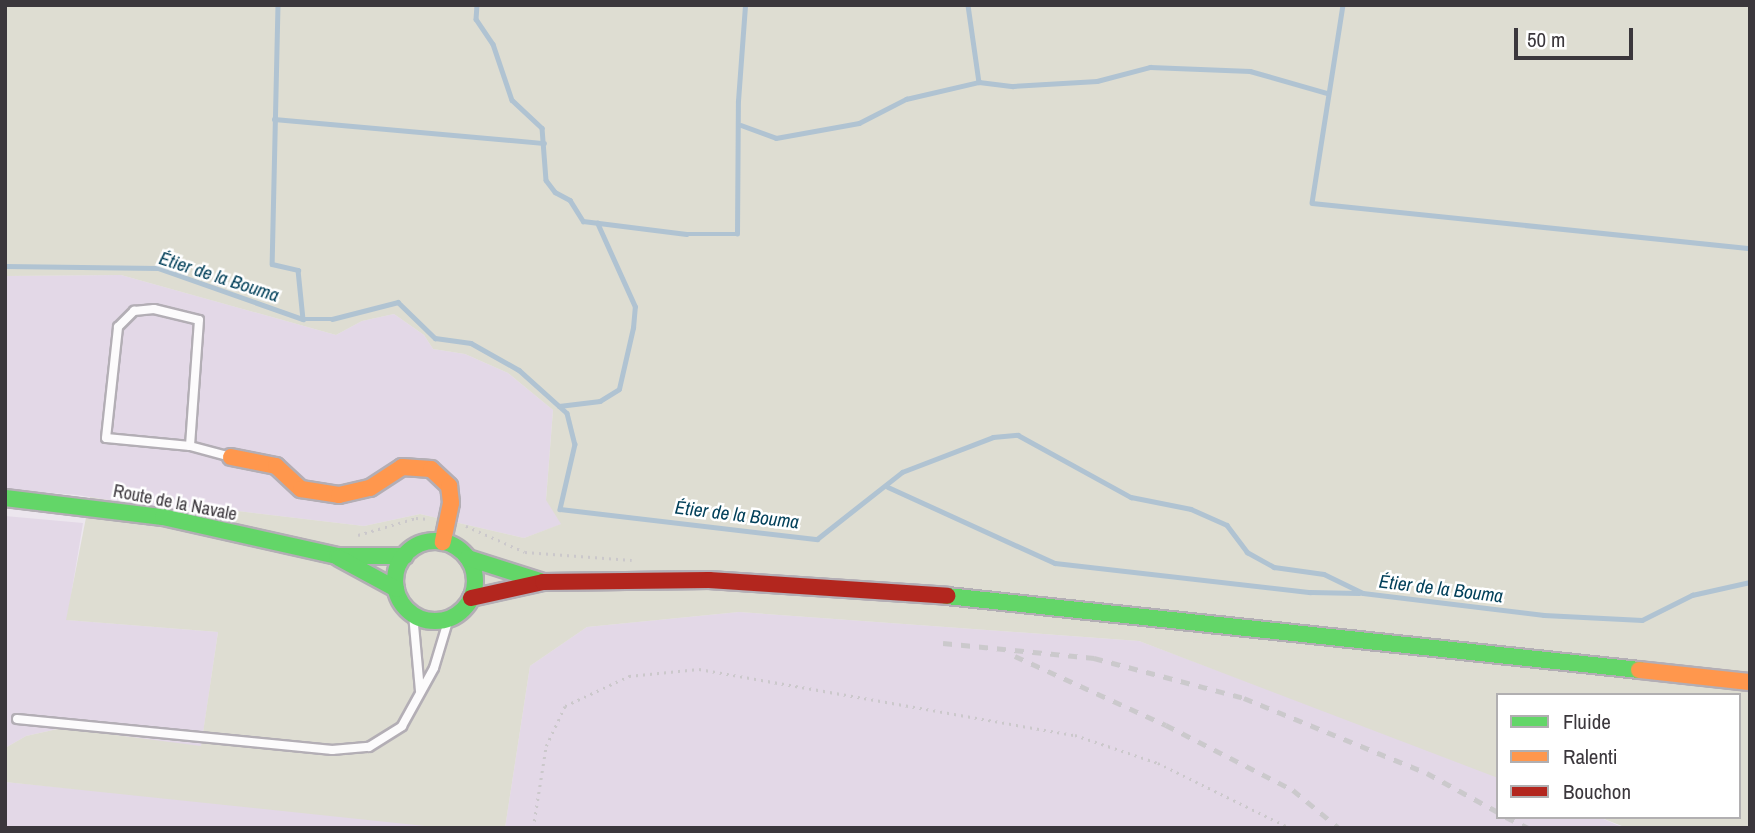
<!DOCTYPE html>
<html>
<head>
<meta charset="utf-8">
<style>
	body { margin:0 }
	#map { position:relative; width:1755px; height:833px; overflow:hidden; background:#ece6ee; font-family:"Archivo Narrow",sans-serif }
	div>[style] { position:absolute }
	[style*='--x'] { left:calc(var(--x)*1px); top:calc(var(--y)*1px); width:calc(var(--w)*1px); rotate:calc(var(--a)*1deg) }
	.built>* { inset:0; background:#e3d8e7 }
	.green>* { inset:0; background:#deddd2 }
	.stream>* { height:4.5px; margin:-2.25px; padding:0 2.25px; transform-origin:2.25px; border-radius:2.25px; background:#b0c3d2 }
	.path>* { height:2.5px; margin-top:-1.25px; transform-origin:0; background:repeating-linear-gradient(90deg,#cbc8cb 0 2px,transparent 0 7px) }
	.roads { filter:drop-shadow(2px 0 #b3aeb5) drop-shadow(-2px 0 #b3aeb5) drop-shadow(0 2px #b3aeb5) drop-shadow(0 -2px #b3aeb5) }
	.lane>* { height:8px; margin:-4px; padding:0 4px; transform-origin:4px; border-radius:4px; background:#fcfbfc }
	.fast>* { height:16px; margin:-8px; padding:0 8px; transform-origin:8px; border-radius:8px; background:#63d668 }
	.fast>.ring { margin:-8px; padding:0; box-sizing:content-box; background:none; border:16px solid #63d668; border-radius:50% }
	.slow>* { height:16px; margin:-8px; padding:0 8px; transform-origin:8px; border-radius:8px; background:#ff974d }
	.jam>* { height:16px; margin:-8px; padding:0 8px; transform-origin:8px; border-radius:8px; background:#b3261e }
	.rail>* { height:4.5px; margin-top:-2.25px; transform-origin:0; background:repeating-linear-gradient(90deg,#cbc9cc 0 9px,transparent 0 18px) }
	span { translate:-50% -50%; white-space:nowrap; text-align:center; line-height:1.15; -webkit-text-stroke:5px #fff; paint-order:stroke }
	.street-label { font-size:18px; color:#3b373c }
	.water-label { font-size:19px; color:#02405a; font-style:italic }
	.frame { position:absolute; inset:0; border:7px solid #3b373c; pointer-events:none }
	.legend { position:absolute; left:1496px; top:693px; width:245px; height:126px; box-sizing:border-box; background:#fff; border:2px solid #b1afb1; margin:0; padding:9px 12px; list-style:none; font-size:21px; color:#3b373c }
	.legend li { display:flex; align-items:center; gap:14px; height:35px }
	.legend b { width:35px; border:2px solid #b1afb1 }
	.scale { position:absolute; left:1514px; top:28px; width:119px; height:32px; box-sizing:border-box; border:4px solid #3b373c; border-top:0; padding-left:9px; font-size:21px; line-height:24px; white-space:nowrap; color:#3b373c; -webkit-text-stroke:5px #fff; paint-order:stroke }
</style>
</head>
<body>
<div id="map">
	<div class="built">
		<i style="clip-path:polygon(121px 275px,336px 335px,362px 321px,394px 314px,424px 335px,433px 349px,465px 354px,508px 373px,553px 410px,546px 499px,562px 524px,524px 538px,420px 514px,364px 526px,238px 511px,207px 516px,77px 495px,5px 489px,5px 276px)"></i>
		<i style="clip-path:polygon(5px 516px,83px 523px,67px 620px,218px 632px,201px 747px,62px 728px,26px 736px,5px 748px)"></i>
		<i style="clip-path:polygon(739px 612px,1139px 641px,1498px 776px,1498px 817px,1599px 817px,1624px 828px,505px 828px,530px 666px,587px 627px)"></i>
		<i style="clip-path:polygon(5px 782px,377px 818px,444px 827px,5px 828px)"></i>
	</div>
	<div class="green">
		<i style="clip-path:polygon(5px 5px,1750px 5px,1750px 828px,1627px 828px,1599px 817px,1739px 817px,1739px 695px,1498px 695px,1498px 778px,1139px 641px,739px 612px,587px 627px,530px 666px,505px 828px,444px 828px,5px 782px,5px 748px,26px 736px,62px 728px,201px 746px,218px 632px,66px 620px,90px 497px,207px 516px,238px 511px,364px 526px,420px 514px,524px 538px,561px 524px,546px 500px,553px 410px,508px 373px,465px 354px,433px 349px,424px 335px,394px 314px,362px 321px,336px 335px,121px 275px,5px 276px)"></i>
	</div>
	<div class="stream">
		<i style="--x:278;--y:5;--w:259;--a:91.3"></i>
		<i style="--x:272;--y:264;--w:27;--a:13"></i>
		<i style="--x:298;--y:270;--w:49;--a:84.2"></i>
		<i style="--x:477;--y:5;--w:14;--a:94"></i>
		<i style="--x:476;--y:19;--w:30;--a:56"></i>
		<i style="--x:493;--y:44;--w:59;--a:71.3"></i>
		<i style="--x:512;--y:100;--w:41;--a:43"></i>
		<i style="--x:542;--y:128;--w:52;--a:85.6"></i>
		<i style="--x:546;--y:180;--w:15;--a:53"></i>
		<i style="--x:555;--y:192;--w:17;--a:28"></i>
		<i style="--x:570;--y:200;--w:25;--a:58"></i>
		<i style="--x:583;--y:221;--w:104;--a:7.2"></i>
		<i style="--x:686;--y:234;--w:51;--a:0"></i>
		<i style="--x:737;--y:234;--w:133;--a:-89.6"></i>
		<i style="--x:738;--y:101;--w:96;--a:-85.8"></i>
		<i style="--x:968;--y:5;--w:78;--a:81.9"></i>
		<i style="--x:1343;--y:5;--w:200;--a:98.9"></i>
		<i style="--x:1312;--y:203;--w:440;--a:5.9"></i>
		<i style="--x:274;--y:119;--w:271;--a:5.1"></i>
		<i style="--x:741;--y:125;--w:37;--a:20"></i>
		<i style="--x:776;--y:138;--w:84;--a:-10.2"></i>
		<i style="--x:859;--y:123;--w:53;--a:-27.1"></i>
		<i style="--x:906;--y:99;--w:75;--a:-13.1"></i>
		<i style="--x:979;--y:82;--w:34;--a:7"></i>
		<i style="--x:1013;--y:86;--w:84;--a:-3.4"></i>
		<i style="--x:1097;--y:81;--w:55;--a:-14.8"></i>
		<i style="--x:1150;--y:67;--w:100;--a:2.3"></i>
		<i style="--x:1250;--y:71;--w:80;--a:15.9"></i>
		<i style="--x:5;--y:266;--w:153;--a:0.7"></i>
		<i style="--x:158;--y:268;--w:154;--a:19.4"></i>
		<i style="--x:303;--y:319;--w:29;--a:0"></i>
		<i style="--x:332;--y:319;--w:68;--a:-14.4"></i>
		<i style="--x:398;--y:302;--w:52;--a:44.2"></i>
		<i style="--x:435;--y:338;--w:36;--a:8"></i>
		<i style="--x:471;--y:343;--w:55;--a:29.4"></i>
		<i style="--x:519;--y:370;--w:64;--a:41.9"></i>
		<i style="--x:567;--y:413;--w:32;--a:76"></i>
		<i style="--x:575;--y:444;--w:67;--a:103"></i>
		<i style="--x:560;--y:509;--w:259;--a:6.7"></i>
		<i style="--x:817;--y:539;--w:108;--a:-38.2"></i>
		<i style="--x:902;--y:472;--w:97;--a:-21"></i>
		<i style="--x:993;--y:437;--w:25;--a:-5"></i>
		<i style="--x:1018;--y:435;--w:129;--a:28.8"></i>
		<i style="--x:1131;--y:497;--w:61;--a:11.3"></i>
		<i style="--x:1191;--y:509;--w:39;--a:24"></i>
		<i style="--x:1227;--y:525;--w:34;--a:53"></i>
		<i style="--x:1247;--y:552;--w:31;--a:29"></i>
		<i style="--x:1274;--y:567;--w:50;--a:8"></i>
		<i style="--x:1324;--y:574;--w:43;--a:26"></i>
		<i style="--x:1363;--y:593;--w:182;--a:6.9"></i>
		<i style="--x:1544;--y:615;--w:98;--a:2.9"></i>
		<i style="--x:1642;--y:620;--w:56;--a:-26.6"></i>
		<i style="--x:1692;--y:595;--w:59;--a:-12.6"></i>
		<i style="--x:559;--y:406;--w:41;--a:-7"></i>
		<i style="--x:600;--y:401;--w:22;--a:-32"></i>
		<i style="--x:619;--y:389;--w:63;--a:-77.1"></i>
		<i style="--x:633;--y:328;--w:21;--a:-85"></i>
		<i style="--x:635;--y:307;--w:92;--a:-114.3"></i>
		<i style="--x:888;--y:487;--w:183;--a:24.5"></i>
		<i style="--x:1055;--y:563;--w:257;--a:6.5"></i>
		<i style="--x:1310;--y:592;--w:49;--a:1.2"></i>
	</div>
	<div class="path">
		<i style="--x:466;--y:526;--w:64;--a:23.8"></i>
		<i style="--x:525;--y:552;--w:107;--a:4.3"></i>
		<i style="--x:358;--y:535;--w:60;--a:-16.3"></i>
		<i style="--x:416;--y:518;--w:13;--a:4"></i>
		<i style="--x:533;--y:828;--w:83;--a:-81"></i>
		<i style="--x:546;--y:746;--w:44;--a:-64.6"></i>
		<i style="--x:565;--y:706;--w:71;--a:-25.1"></i>
		<i style="--x:629;--y:676;--w:70;--a:-5.7"></i>
		<i style="--x:699;--y:669;--w:382;--a:10"></i>
		<i style="--x:1075;--y:735;--w:88;--a:18.6"></i>
		<i style="--x:1158;--y:763;--w:147;--a:26.2"></i>
	</div>
	<div class="roads">
		<div class="lane">
			<i style="--x:154;--y:309;--w:46;--a:13.7"></i>
			<i style="--x:199;--y:320;--w:126;--a:94.1"></i>
			<i style="--x:190;--y:446;--w:84;--a:-174.6"></i>
			<i style="--x:106;--y:438;--w:112;--a:-83.8"></i>
			<i style="--x:118;--y:327;--w:23;--a:-45"></i>
			<i style="--x:134;--y:311;--w:20;--a:-6"></i>
			<i style="--x:190;--y:446;--w:42;--a:15"></i>
			<i style="--x:413;--y:614;--w:77;--a:84.8"></i>
			<i style="--x:17;--y:719;--w:317;--a:5.6"></i>
			<i style="--x:332;--y:750;--w:37;--a:-5"></i>
			<i style="--x:369;--y:747;--w:39;--a:-32"></i>
			<i style="--x:402;--y:726;--w:66;--a:-61.1"></i>
			<i style="--x:434;--y:668;--w:52;--a:-73.3"></i>
		</div>
		<div class="fast">
			<i style="--x:5;--y:498;--w:159;--a:6.9"></i>
			<i style="--x:163;--y:517;--w:178;--a:12.6"></i>
			<i style="--x:337;--y:556;--w:68;--a:0"></i>
			<i class="ring" style="left:395px;top:541px;width:64px;height:64px"></i>
			<i style="--x:339;--y:558;--w:65;--a:28.5"></i>
			<i style="--x:468;--y:558;--w:76;--a:17.7"></i>
			<i style="--x:947;--y:596;--w:696;--a:6.1"></i>
		</div>
		<div class="slow">
			<i style="--x:231;--y:457;--w:46;--a:11.3"></i>
			<i style="--x:276;--y:466;--w:34;--a:43"></i>
			<i style="--x:301;--y:489;--w:38;--a:9"></i>
			<i style="--x:339;--y:495;--w:32;--a:-13"></i>
			<i style="--x:370;--y:488;--w:38;--a:-33"></i>
			<i style="--x:402;--y:467;--w:29;--a:4"></i>
			<i style="--x:431;--y:469;--w:25;--a:43"></i>
			<i style="--x:449;--y:486;--w:17;--a:83"></i>
			<i style="--x:451;--y:503;--w:40;--a:102"></i>
			<i style="--x:1639;--y:670;--w:112;--a:6.2"></i>
		</div>
		<div class="jam">
			<i style="--x:471;--y:598;--w:74;--a:-12.5"></i>
			<i style="--x:543;--y:582;--w:166;--a:-0.7"></i>
			<i style="--x:709;--y:580;--w:239;--a:3.8"></i>
		</div>
	</div>
	<div class="rail">
		<i style="--x:943;--y:643;--w:152;--a:5.7"></i>
		<i style="--x:1094;--y:658;--w:155;--a:14.9"></i>
		<i style="--x:1244;--y:698;--w:198;--a:22.3"></i>
		<i style="--x:1427;--y:773;--w:81;--a:28.8"></i>
		<i style="--x:1015;--y:656;--w:166;--a:24.6"></i>
		<i style="--x:1166;--y:725;--w:143;--a:27.1"></i>
		<i style="--x:1293;--y:790;--w:60;--a:39.6"></i>
		<i style="--x:1506;--y:817;--w:25;--a:26"></i>
	</div>
	<div class="street-label">
		<span style="left:175px;top:503px;rotate:11deg">Route de la Navale</span>
	</div>
	<div class="water-label">
		<span style="left:219px;top:277px;rotate:18deg">Étier de la Bouma</span>
		<span style="left:737px;top:515px;rotate:7deg">Étier de la Bouma</span>
		<span style="left:1441px;top:589px;rotate:7deg">Étier de la Bouma</span>
	</div>
	<div class="frame"></div>
	<ul class="legend">
	<li><b style="height:9px;background:#63d668"></b>Fluide</li>
	<li><b style="height:9px;background:#ff974d"></b>Ralenti</li>
	<li><b style="height:9px;background:#b3261e"></b>Bouchon</li>
	</ul>
	<div class="scale">50 m</div>
</div>
</body>
</html>
